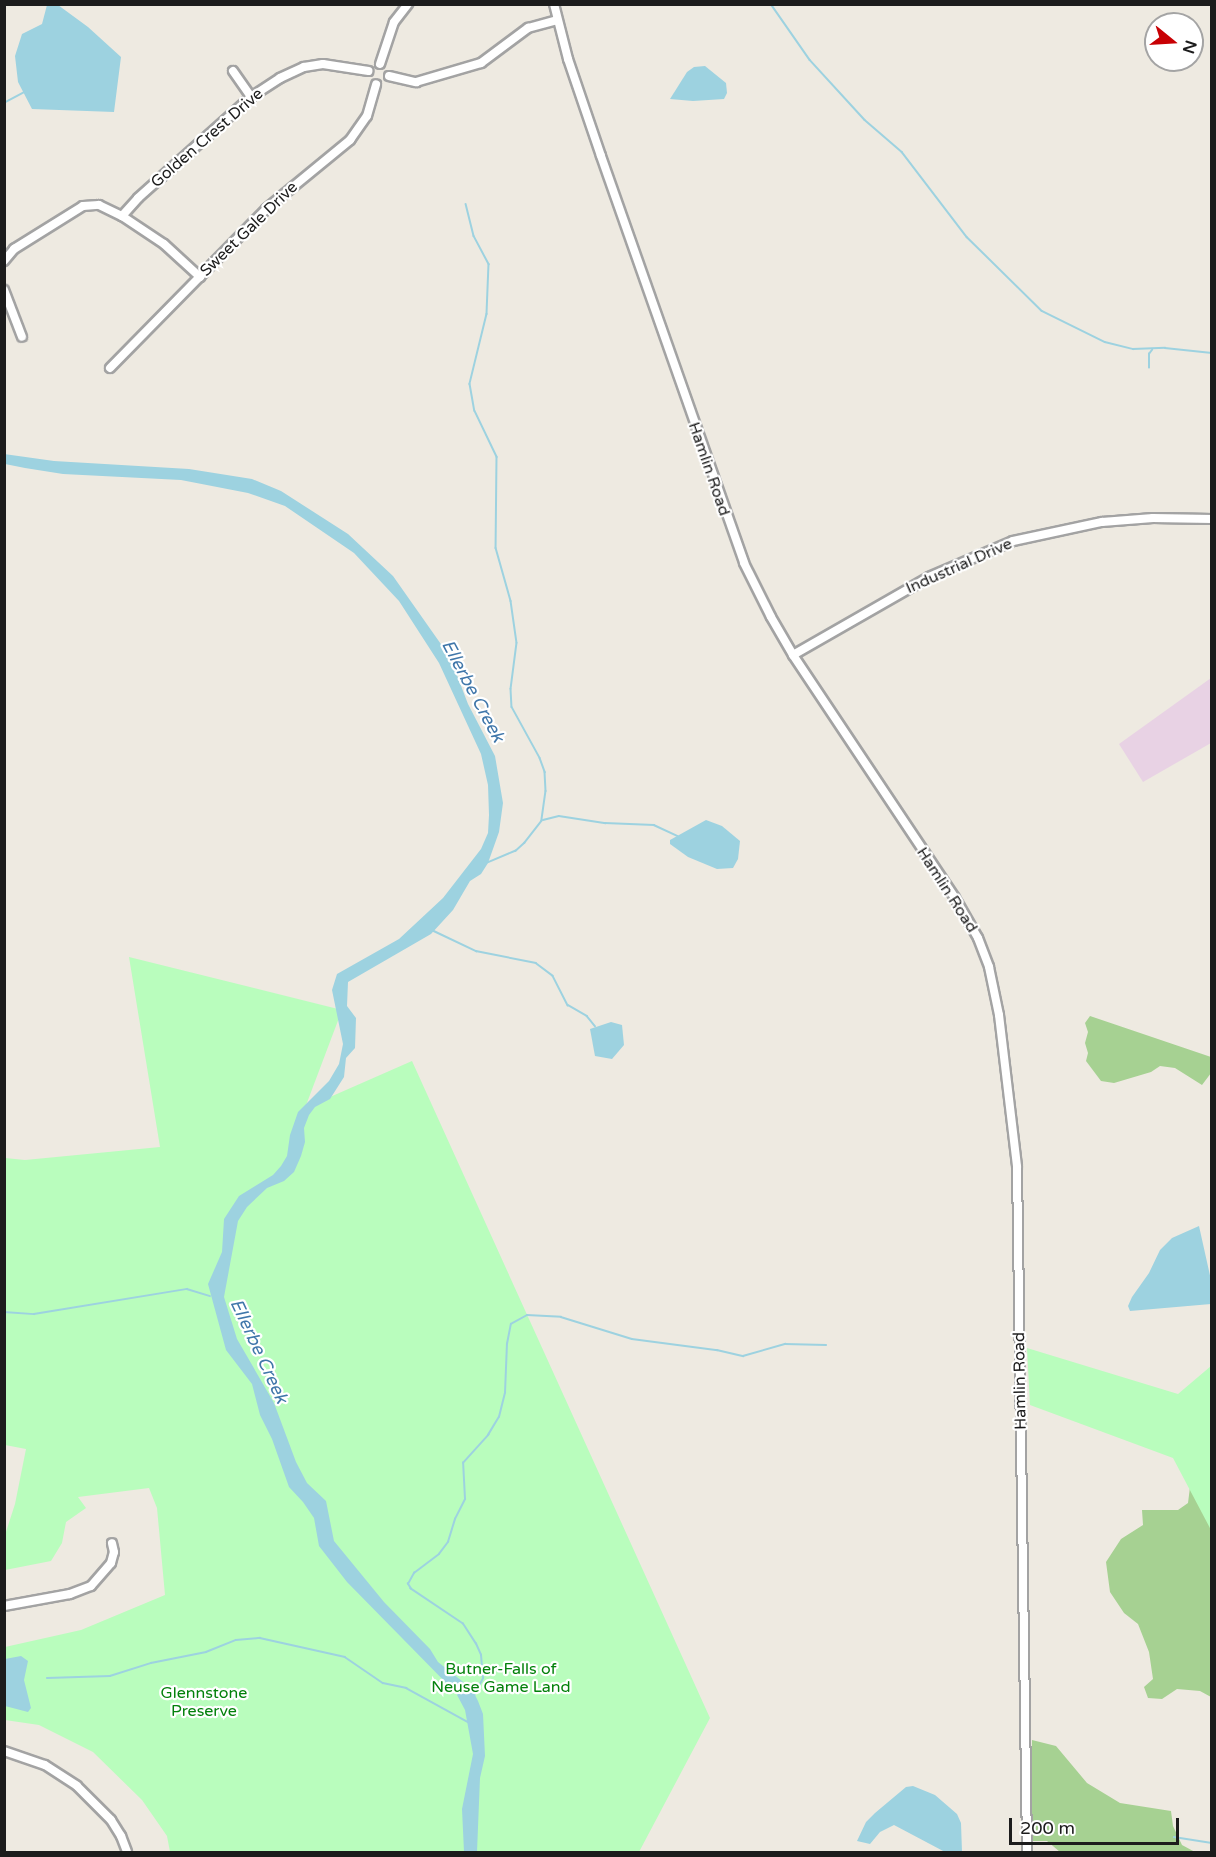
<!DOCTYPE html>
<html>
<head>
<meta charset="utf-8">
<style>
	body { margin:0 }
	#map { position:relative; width:1216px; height:1857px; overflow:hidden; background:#eeeae1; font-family:"Varela Round",sans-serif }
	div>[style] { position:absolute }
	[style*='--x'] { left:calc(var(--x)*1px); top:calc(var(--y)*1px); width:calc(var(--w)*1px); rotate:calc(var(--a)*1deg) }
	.industrial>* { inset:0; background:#e8d2e4 }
	.forest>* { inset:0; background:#a6d192 }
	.park>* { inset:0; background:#b9fdbd }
	.water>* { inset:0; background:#9dd2e0 }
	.stream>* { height:1.5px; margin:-0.75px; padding:0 0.75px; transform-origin:0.75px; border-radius:0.75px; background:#9dd2e0 }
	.roads { filter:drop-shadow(2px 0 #a3a3a3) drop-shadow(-2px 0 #a3a3a3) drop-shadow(0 2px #a3a3a3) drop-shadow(0 -2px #a3a3a3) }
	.minor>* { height:8px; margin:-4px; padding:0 4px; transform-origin:4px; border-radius:4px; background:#fff }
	span { translate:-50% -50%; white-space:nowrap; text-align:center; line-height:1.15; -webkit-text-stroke:4.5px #fff; paint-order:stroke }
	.street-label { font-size:16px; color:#1c1c1c }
	.park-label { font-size:16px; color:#03810b }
	.water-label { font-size:18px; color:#4077aa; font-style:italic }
	.frame { position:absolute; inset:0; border:6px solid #1c1c1c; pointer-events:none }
	.north { position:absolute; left:1144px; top:12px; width:60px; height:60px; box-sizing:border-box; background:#fff; border:2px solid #a4a4a4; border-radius:50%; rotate:108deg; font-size:16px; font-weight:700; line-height:24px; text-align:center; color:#1c1c1c }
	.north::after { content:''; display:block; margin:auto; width:21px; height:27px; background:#c80004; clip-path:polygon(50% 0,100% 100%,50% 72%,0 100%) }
	.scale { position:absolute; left:1009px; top:1818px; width:170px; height:27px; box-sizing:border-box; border:3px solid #1c1c1c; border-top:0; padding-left:8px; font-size:18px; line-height:21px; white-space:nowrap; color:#1c1c1c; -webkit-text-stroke:4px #fff; paint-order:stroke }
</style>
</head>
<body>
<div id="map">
	<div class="industrial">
		<i style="clip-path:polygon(1211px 678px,1211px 743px,1143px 782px,1119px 744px)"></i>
	</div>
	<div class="forest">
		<i style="clip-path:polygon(1090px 1016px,1211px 1057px,1211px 1073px,1202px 1085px,1175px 1068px,1160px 1066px,1151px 1072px,1114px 1083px,1101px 1081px,1086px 1061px,1088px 1053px,1085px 1043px,1088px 1032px,1085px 1023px)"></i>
		<i style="clip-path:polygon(1211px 1380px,1211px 1697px,1200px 1691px,1177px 1689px,1162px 1699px,1148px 1698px,1144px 1687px,1153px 1679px,1149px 1652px,1138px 1624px,1124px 1613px,1110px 1592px,1106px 1562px,1121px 1539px,1143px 1525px,1142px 1510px,1178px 1510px,1188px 1503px,1190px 1487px,1180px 1395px)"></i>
		<i style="clip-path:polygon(1032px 1740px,1056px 1746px,1087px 1783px,1120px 1803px,1171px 1811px,1173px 1826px,1182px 1845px,1195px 1852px,1060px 1852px,1047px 1841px,1031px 1841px)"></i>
	</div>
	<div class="park">
		<i style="clip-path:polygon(129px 957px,342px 1010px,305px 1108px,412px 1061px,710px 1718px,639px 1852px,170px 1852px,167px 1836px,142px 1800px,93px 1752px,39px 1725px,5px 1720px,5px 1647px,81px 1630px,165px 1595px,157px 1508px,149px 1488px,78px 1497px,86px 1508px,66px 1522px,62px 1543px,51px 1561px,5px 1570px,5px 1535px,15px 1504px,26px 1449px,5px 1445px,5px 1158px,25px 1160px,160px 1147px)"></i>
		<i style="clip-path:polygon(1027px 1348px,1178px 1394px,1211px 1366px,1211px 1530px,1173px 1458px,1030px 1405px)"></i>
	</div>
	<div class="water">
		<i style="clip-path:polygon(47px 5px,58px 5px,88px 27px,121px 57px,114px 112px,32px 109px,18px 82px,15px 56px,22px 34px,42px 24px)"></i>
		<i style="clip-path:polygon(705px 66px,726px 83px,727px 93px,724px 99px,693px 101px,670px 99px,687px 72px,694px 67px)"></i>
		<i style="clip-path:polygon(4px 454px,54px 461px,189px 469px,252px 479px,281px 491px,348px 534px,393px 576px,450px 657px,468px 704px,495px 756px,503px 803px,499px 832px,488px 863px,481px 874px,470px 881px,453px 910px,431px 934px,348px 982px,347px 1006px,356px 1018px,355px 1048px,346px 1058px,344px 1077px,330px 1099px,315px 1107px,309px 1115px,304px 1128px,305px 1142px,301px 1156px,294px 1172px,284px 1181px,267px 1188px,247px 1207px,238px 1221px,224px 1297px,237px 1339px,274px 1403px,296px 1462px,307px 1483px,326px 1501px,334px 1541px,384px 1602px,430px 1649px,438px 1662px,472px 1689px,478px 1701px,483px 1714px,485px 1756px,480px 1778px,477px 1852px,464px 1852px,462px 1809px,473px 1754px,465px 1710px,456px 1693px,347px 1582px,319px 1546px,314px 1518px,303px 1502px,289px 1487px,272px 1439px,260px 1415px,252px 1384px,226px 1350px,208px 1284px,222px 1252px,224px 1219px,239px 1196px,273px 1175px,281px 1166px,287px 1156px,290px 1135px,298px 1112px,329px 1081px,339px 1064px,343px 1044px,332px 990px,337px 974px,399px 939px,443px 898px,481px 849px,488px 833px,489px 815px,488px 785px,481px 754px,439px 663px,399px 601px,354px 553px,285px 506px,248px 493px,181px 480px,63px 474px,25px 468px,5px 464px)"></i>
		<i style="clip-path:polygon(706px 820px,722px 826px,740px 841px,738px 859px,733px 868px,717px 869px,688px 857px,670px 844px,670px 840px)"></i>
		<i style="clip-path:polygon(611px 1022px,622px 1025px,624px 1045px,612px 1059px,595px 1056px,590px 1029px)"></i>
		<i style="clip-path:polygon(1199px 1226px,1211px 1280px,1211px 1304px,1130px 1311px,1128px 1306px,1132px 1297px,1149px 1273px,1160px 1250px,1172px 1238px)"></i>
		<i style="clip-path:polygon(21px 1656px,28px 1661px,24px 1680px,31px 1708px,28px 1712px,5px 1706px,5px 1659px)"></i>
		<i style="clip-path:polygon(913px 1786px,935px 1795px,957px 1814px,961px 1823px,962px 1852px,945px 1852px,894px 1825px,880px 1832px,870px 1844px,857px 1841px,866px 1822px,875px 1813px,906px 1787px)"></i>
	</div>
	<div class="stream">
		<i style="--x:771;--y:4;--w:68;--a:55.1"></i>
		<i style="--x:810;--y:60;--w:81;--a:47.5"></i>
		<i style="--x:865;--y:120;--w:49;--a:40.9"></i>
		<i style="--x:902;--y:152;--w:107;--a:52.6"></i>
		<i style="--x:967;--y:237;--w:105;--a:44.6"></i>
		<i style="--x:1042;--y:311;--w:70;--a:26.2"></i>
		<i style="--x:1105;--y:342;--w:29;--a:14"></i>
		<i style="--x:1133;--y:349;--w:32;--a:-2"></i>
		<i style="--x:1165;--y:348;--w:47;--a:6.1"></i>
		<i style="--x:4;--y:103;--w:24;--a:-28"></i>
		<i style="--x:466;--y:204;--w:33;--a:76"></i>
		<i style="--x:474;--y:236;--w:32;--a:62"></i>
		<i style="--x:489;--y:264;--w:50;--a:92.3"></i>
		<i style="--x:487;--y:314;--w:72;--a:103.7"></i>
		<i style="--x:470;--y:384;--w:27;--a:80"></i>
		<i style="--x:475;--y:411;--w:51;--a:64.4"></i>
		<i style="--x:497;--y:457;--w:91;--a:90.6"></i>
		<i style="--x:496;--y:548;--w:55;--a:74.2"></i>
		<i style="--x:511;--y:601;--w:42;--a:81.9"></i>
		<i style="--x:517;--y:643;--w:46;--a:97.4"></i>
		<i style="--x:511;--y:689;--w:18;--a:87"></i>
		<i style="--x:512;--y:707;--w:58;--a:61.2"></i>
		<i style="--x:540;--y:758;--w:15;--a:70"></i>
		<i style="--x:545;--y:772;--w:19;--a:87"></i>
		<i style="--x:546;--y:791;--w:30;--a:98"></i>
		<i style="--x:542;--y:821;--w:28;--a:128"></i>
		<i style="--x:525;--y:843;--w:12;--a:138"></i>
		<i style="--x:516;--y:851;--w:30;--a:157"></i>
		<i style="--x:1149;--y:368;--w:14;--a:-90"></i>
		<i style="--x:1149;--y:354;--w:5;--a:-53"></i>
		<i style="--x:543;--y:820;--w:16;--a:-14"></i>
		<i style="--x:559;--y:816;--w:47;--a:8.7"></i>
		<i style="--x:605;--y:823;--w:49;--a:2.3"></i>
		<i style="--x:654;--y:825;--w:26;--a:25"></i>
		<i style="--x:434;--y:931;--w:47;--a:25.5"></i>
		<i style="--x:476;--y:951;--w:61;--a:11.3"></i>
		<i style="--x:536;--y:963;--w:21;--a:37"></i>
		<i style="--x:553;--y:976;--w:33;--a:63"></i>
		<i style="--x:568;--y:1005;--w:22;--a:30"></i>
		<i style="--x:587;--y:1016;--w:13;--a:51"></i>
		<i style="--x:4;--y:1312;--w:30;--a:4"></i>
		<i style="--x:34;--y:1314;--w:155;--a:-9.3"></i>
		<i style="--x:187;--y:1289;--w:24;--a:17"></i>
		<i style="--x:47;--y:1678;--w:63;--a:-1.8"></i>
		<i style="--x:110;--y:1676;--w:43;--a:-17.6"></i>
		<i style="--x:151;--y:1663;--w:56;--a:-11.3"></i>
		<i style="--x:206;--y:1652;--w:32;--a:-22"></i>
		<i style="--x:236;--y:1640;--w:24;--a:-5"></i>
		<i style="--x:260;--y:1638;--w:87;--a:12.6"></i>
		<i style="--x:345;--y:1657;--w:46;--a:34.4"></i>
		<i style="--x:383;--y:1683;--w:24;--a:12"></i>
		<i style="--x:406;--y:1688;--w:71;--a:28.7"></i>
		<i style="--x:474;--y:1696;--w:20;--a:-63"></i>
		<i style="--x:483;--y:1678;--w:23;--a:-95"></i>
		<i style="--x:481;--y:1655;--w:12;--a:-114"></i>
		<i style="--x:476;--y:1644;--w:24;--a:-123"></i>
		<i style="--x:463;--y:1624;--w:63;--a:-146.1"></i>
		<i style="--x:411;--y:1589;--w:6;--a:-121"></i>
		<i style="--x:408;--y:1584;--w:13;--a:-61"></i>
		<i style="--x:414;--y:1573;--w:31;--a:-37"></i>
		<i style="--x:439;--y:1554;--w:15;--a:-53"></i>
		<i style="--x:448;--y:1542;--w:24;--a:-73"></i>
		<i style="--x:455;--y:1519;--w:22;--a:-63"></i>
		<i style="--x:465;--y:1499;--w:36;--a:-93"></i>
		<i style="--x:463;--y:1463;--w:38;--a:-48"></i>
		<i style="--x:488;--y:1435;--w:21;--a:-59"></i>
		<i style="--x:499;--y:1417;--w:25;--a:-76"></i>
		<i style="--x:505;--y:1393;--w:49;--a:-87.7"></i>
		<i style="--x:507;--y:1344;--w:20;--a:-79"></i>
		<i style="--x:511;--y:1324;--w:18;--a:-29"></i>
		<i style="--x:527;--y:1315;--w:34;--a:3"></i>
		<i style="--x:561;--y:1317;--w:74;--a:17.2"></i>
		<i style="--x:632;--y:1339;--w:86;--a:7.4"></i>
		<i style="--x:717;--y:1350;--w:27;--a:13"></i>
		<i style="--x:743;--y:1356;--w:44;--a:-15.9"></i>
		<i style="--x:785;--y:1344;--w:41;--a:1.4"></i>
		<i style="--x:1174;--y:1837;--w:38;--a:9"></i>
	</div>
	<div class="roads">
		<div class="minor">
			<i style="--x:554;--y:4;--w:57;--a:75.7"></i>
			<i style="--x:568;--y:59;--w:102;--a:71.2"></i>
			<i style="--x:601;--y:156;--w:431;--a:70.6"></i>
			<i style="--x:744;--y:563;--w:60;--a:63.4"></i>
			<i style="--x:771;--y:617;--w:44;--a:59.9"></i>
			<i style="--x:793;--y:655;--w:292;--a:56.3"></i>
			<i style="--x:955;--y:898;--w:46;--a:60.1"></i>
			<i style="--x:978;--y:938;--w:31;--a:69"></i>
			<i style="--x:989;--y:967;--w:49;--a:78.2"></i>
			<i style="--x:999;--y:1015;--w:153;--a:83.2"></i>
			<i style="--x:1017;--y:1167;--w:685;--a:89.16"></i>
			<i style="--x:380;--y:64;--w:44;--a:-71.6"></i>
			<i style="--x:394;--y:22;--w:23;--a:-52"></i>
			<i style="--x:233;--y:71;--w:32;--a:55"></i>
			<i style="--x:389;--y:76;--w:28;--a:13"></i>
			<i style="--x:416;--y:82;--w:68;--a:-16.3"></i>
			<i style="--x:481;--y:63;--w:59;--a:-36.7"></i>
			<i style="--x:528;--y:28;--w:30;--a:-15"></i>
			<i style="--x:122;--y:216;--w:24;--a:-48"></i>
			<i style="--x:138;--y:198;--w:152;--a:-41.8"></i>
			<i style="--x:251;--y:97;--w:35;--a:-33"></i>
			<i style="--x:280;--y:78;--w:26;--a:-25"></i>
			<i style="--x:304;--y:67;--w:19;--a:-9"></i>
			<i style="--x:323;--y:64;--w:46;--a:8.8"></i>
			<i style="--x:4;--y:261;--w:16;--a:-50"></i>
			<i style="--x:14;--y:249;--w:81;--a:-31.9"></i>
			<i style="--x:83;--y:206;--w:16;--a:-4"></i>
			<i style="--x:99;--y:205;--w:25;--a:26"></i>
			<i style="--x:122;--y:216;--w:50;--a:33.7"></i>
			<i style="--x:164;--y:244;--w:49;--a:42.5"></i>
			<i style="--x:4;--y:290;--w:50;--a:69"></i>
			<i style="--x:110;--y:368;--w:223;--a:-45.5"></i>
			<i style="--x:266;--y:209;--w:109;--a:-39.4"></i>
			<i style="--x:350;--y:140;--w:29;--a:-55"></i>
			<i style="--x:367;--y:116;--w:33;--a:-74"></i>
			<i style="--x:793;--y:655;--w:157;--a:-29.8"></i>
			<i style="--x:929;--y:577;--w:91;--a:-23.2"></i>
			<i style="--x:1013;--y:541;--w:91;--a:-12.1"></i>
			<i style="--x:1102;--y:522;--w:51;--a:-4.5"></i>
			<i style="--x:1153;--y:518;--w:59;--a:1"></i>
			<i style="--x:4;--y:1606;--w:67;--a:-10.3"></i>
			<i style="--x:70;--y:1594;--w:22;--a:-21"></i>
			<i style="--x:91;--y:1586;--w:30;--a:-49"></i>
			<i style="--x:111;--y:1563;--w:11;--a:-75"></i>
			<i style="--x:114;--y:1552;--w:9;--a:-103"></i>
			<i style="--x:4;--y:1751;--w:43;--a:18.9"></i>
			<i style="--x:45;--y:1765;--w:38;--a:33"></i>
			<i style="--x:77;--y:1786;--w:48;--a:45"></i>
			<i style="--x:111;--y:1820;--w:19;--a:58"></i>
			<i style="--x:121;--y:1836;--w:17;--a:69"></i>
		</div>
	</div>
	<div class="street-label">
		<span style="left:207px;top:138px;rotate:-41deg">Golden Crest Drive</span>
		<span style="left:249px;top:229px;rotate:-44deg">Sweet Gale Drive</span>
		<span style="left:709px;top:469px;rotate:71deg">Hamlin Road</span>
		<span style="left:959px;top:566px;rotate:-24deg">Industrial Drive</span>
		<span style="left:947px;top:890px;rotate:57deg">Hamlin Road</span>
		<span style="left:1020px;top:1381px;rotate:-91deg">Hamlin Road</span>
	</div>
	<div class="park-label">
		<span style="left:501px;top:1678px">Butner-Falls of<br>Neuse Game Land</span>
		<span style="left:204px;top:1702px">Glennstone<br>Preserve</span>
	</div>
	<div class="water-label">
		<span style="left:473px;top:691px;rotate:62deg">Ellerbe Creek</span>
		<span style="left:259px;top:1351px;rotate:65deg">Ellerbe Creek</span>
	</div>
	<div class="frame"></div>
	<div class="north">N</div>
	<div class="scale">200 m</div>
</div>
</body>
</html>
